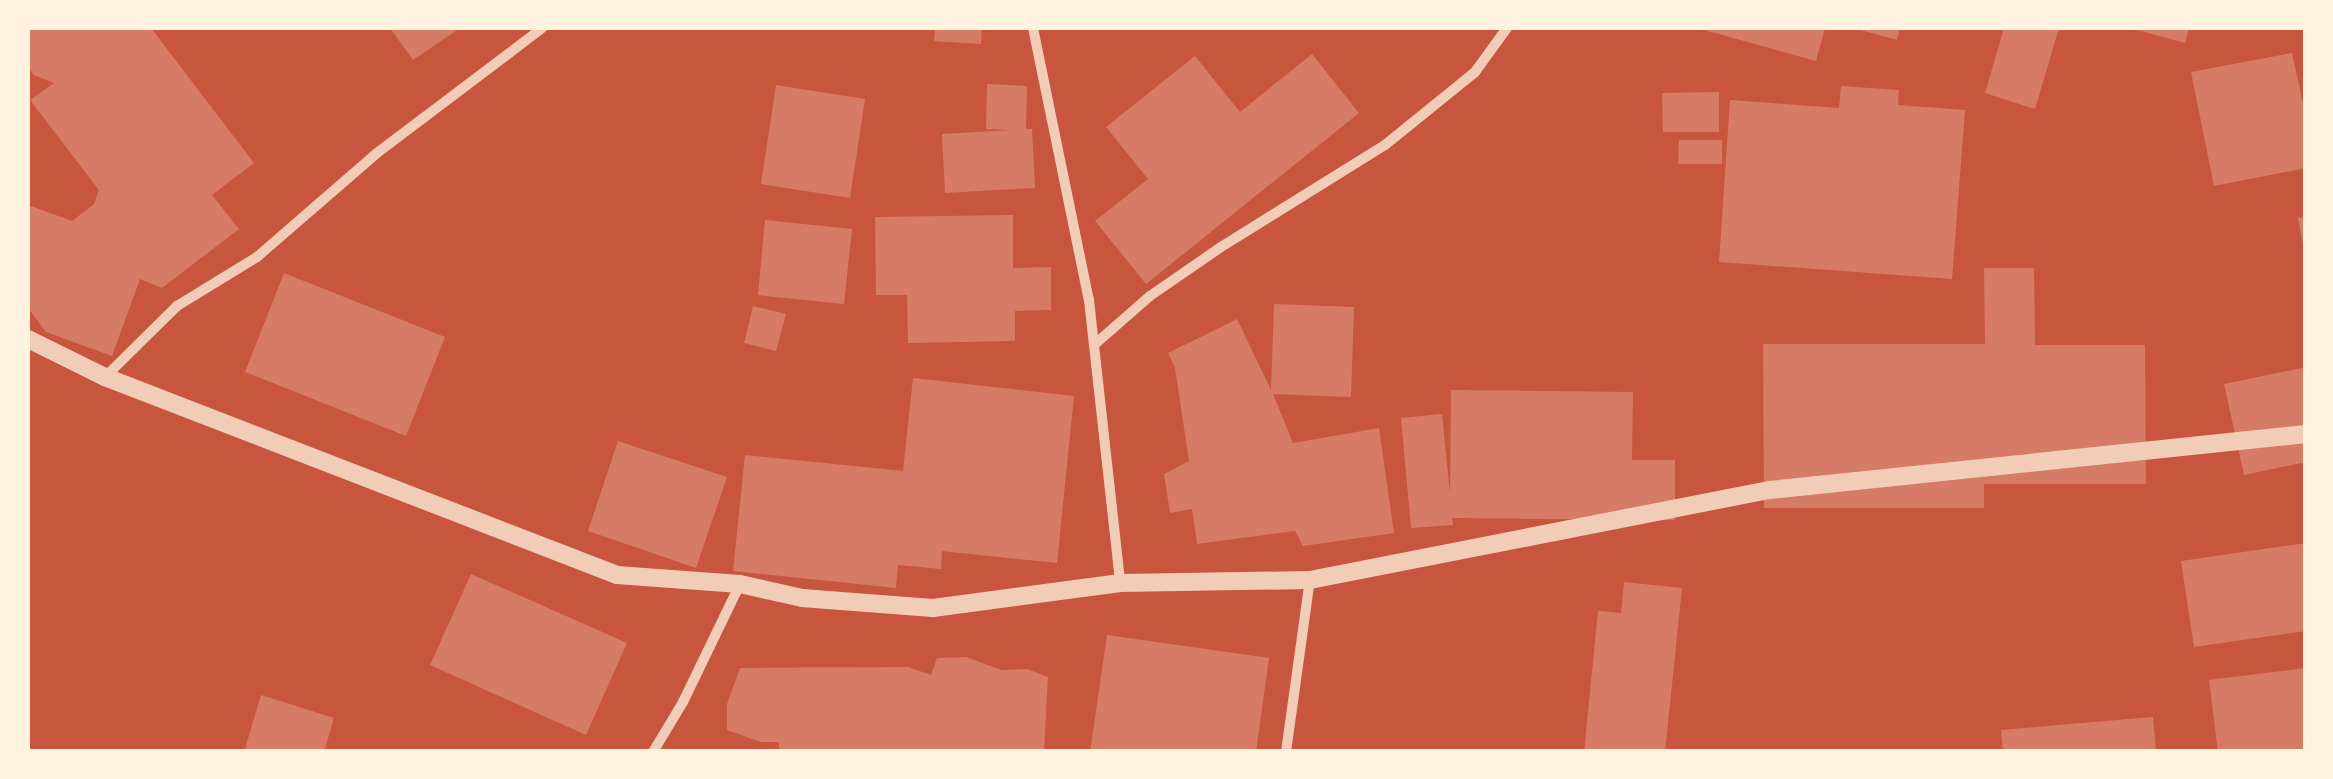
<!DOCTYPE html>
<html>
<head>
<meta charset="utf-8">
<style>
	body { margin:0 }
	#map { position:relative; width:2333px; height:779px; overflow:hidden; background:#c8553d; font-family:"Fira Sans",sans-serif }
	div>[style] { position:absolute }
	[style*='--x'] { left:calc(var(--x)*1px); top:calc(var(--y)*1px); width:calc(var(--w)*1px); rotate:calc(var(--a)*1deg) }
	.building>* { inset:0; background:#d67c66 }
	.minor>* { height:10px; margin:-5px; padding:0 5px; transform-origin:5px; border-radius:5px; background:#f1ccb7 }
	.tertiary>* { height:18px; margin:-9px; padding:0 9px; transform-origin:9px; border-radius:9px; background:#f1ccb7 }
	span { translate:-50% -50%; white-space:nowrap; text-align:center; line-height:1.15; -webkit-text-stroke:9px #fff3e0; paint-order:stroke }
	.frame { position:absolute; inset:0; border:30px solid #fff3e0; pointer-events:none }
</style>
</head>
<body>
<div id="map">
	<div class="building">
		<i style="clip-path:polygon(28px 28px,151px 28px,254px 163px,212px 195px,239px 229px,162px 288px,140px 279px,112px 356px,46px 332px,28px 308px,28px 205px,72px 221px,94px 204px,99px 190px,30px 100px,54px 83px,34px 75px,28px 67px)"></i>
		<i style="clip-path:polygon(390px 28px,460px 28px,413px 60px)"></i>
		<i style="clip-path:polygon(935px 28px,982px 28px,981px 44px,934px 41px)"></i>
		<i style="clip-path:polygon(1697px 28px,1825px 28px,1816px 61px)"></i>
		<i style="clip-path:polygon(1853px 28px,1900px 28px,1897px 40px)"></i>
		<i style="clip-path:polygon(2004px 28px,2059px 28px,2035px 109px,1985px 93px)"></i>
		<i style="clip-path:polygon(2130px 28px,2189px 28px,2185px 43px)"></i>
		<i style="clip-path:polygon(2292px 53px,2306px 118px,2306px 168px,2214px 186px,2191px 72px)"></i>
		<i style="clip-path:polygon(1312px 54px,1359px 113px,1146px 284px,1095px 221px,1148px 179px,1106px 127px,1195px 56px,1240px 112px)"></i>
		<i style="clip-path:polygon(987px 84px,1027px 86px,1026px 129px,1032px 129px,1035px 188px,945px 193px,942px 134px,1012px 130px,986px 129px)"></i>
		<i style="clip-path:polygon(776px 85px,865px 99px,850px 198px,761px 184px)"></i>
		<i style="clip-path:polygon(1841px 86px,1899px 90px,1898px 105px,1965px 110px,1952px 279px,1719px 262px,1730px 100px,1839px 108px)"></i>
		<i style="clip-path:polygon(1719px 92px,1719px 132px,1663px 132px,1662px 93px)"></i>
		<i style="clip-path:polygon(1679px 140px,1722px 140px,1722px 164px,1678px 164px)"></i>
		<i style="clip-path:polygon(1013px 215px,1013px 268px,1051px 267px,1051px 310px,1015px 311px,1015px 341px,908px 343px,907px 295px,876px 295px,875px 217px)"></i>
		<i style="clip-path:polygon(2306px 217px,2306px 250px,2304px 250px,2298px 218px)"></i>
		<i style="clip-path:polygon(765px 220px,852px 229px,844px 304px,758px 295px)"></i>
		<i style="clip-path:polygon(1984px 268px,2034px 268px,2035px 345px,2145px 345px,2146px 484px,1984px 484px,1984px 508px,1764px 508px,1763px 344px,1985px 344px)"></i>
		<i style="clip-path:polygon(284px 273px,445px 337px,406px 436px,245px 372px)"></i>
		<i style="clip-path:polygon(1274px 304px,1354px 307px,1351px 397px,1273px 394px,1293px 443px,1379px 428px,1394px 533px,1303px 546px,1295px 531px,1197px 544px,1192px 509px,1170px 513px,1164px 474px,1189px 461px,1175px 368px,1168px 353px,1237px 319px,1271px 390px)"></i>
		<i style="clip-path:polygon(753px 306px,786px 314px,776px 351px,744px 343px)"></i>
		<i style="clip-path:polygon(2306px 367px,2306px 462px,2244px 475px,2224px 384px)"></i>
		<i style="clip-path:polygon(913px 378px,1074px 396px,1057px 563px,942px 551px,941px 569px,898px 565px,896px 588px,733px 571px,745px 455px,903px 471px)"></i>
		<i style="clip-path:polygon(1451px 390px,1633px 392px,1632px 460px,1675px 460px,1675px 520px,1452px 518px,1453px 525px,1411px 528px,1401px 418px,1442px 414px,1450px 494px)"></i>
		<i style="clip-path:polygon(618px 441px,727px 477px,696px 568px,588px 531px)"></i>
		<i style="clip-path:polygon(2306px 543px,2306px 631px,2194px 647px,2181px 561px)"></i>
		<i style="clip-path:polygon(471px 574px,627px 643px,586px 735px,430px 665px)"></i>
		<i style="clip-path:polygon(1624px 582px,1682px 588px,1665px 752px,1584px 752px,1598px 611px,1621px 613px)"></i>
		<i style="clip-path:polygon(1107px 635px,1269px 658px,1256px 752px,1090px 752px)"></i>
		<i style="clip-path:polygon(966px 657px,1001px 670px,1027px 669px,1048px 677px,1044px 752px,779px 752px,779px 742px,761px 742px,727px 730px,727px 704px,740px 668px,908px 667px,931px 675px,937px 658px)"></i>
		<i style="clip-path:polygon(2306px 668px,2306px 752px,2218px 752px,2209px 680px)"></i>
		<i style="clip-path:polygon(261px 695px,334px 718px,324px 752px,244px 752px)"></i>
		<i style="clip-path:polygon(2153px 717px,2156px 752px,2003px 752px,2001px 730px)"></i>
	</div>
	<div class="minor">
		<i style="--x:1033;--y:28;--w:278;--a:78.4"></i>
		<i style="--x:1089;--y:300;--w:285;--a:83.7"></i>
		<i style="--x:1094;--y:345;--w:74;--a:-41.2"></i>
		<i style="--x:1150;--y:296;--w:86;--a:-34.6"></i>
		<i style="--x:1221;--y:247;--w:193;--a:-31.9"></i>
		<i style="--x:1385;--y:145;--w:116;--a:-39"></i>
		<i style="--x:1475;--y:72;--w:54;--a:-54"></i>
		<i style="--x:105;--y:377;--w:101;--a:-44.6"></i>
		<i style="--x:177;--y:306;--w:94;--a:-31.5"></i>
		<i style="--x:257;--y:257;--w:159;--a:-40.9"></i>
		<i style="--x:377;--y:153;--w:207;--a:-37.1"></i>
		<i style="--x:653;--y:752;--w:58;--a:-59"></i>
		<i style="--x:683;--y:702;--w:131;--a:-64.2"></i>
		<i style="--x:1286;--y:752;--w:174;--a:-82.1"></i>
	</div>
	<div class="tertiary">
		<i style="--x:28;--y:339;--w:86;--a:26.3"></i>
		<i style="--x:105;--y:377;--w:549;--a:21.14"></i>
		<i style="--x:617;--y:575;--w:123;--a:4.2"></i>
		<i style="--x:740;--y:584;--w:64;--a:12.7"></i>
		<i style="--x:802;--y:598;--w:131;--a:4.4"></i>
		<i style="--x:933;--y:608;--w:189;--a:-7.6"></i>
		<i style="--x:1120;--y:583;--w:190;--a:-0.9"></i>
		<i style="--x:1310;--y:580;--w:469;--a:-11.1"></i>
		<i style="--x:1770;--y:490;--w:539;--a:-5.96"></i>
	</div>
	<div class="frame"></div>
</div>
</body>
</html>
